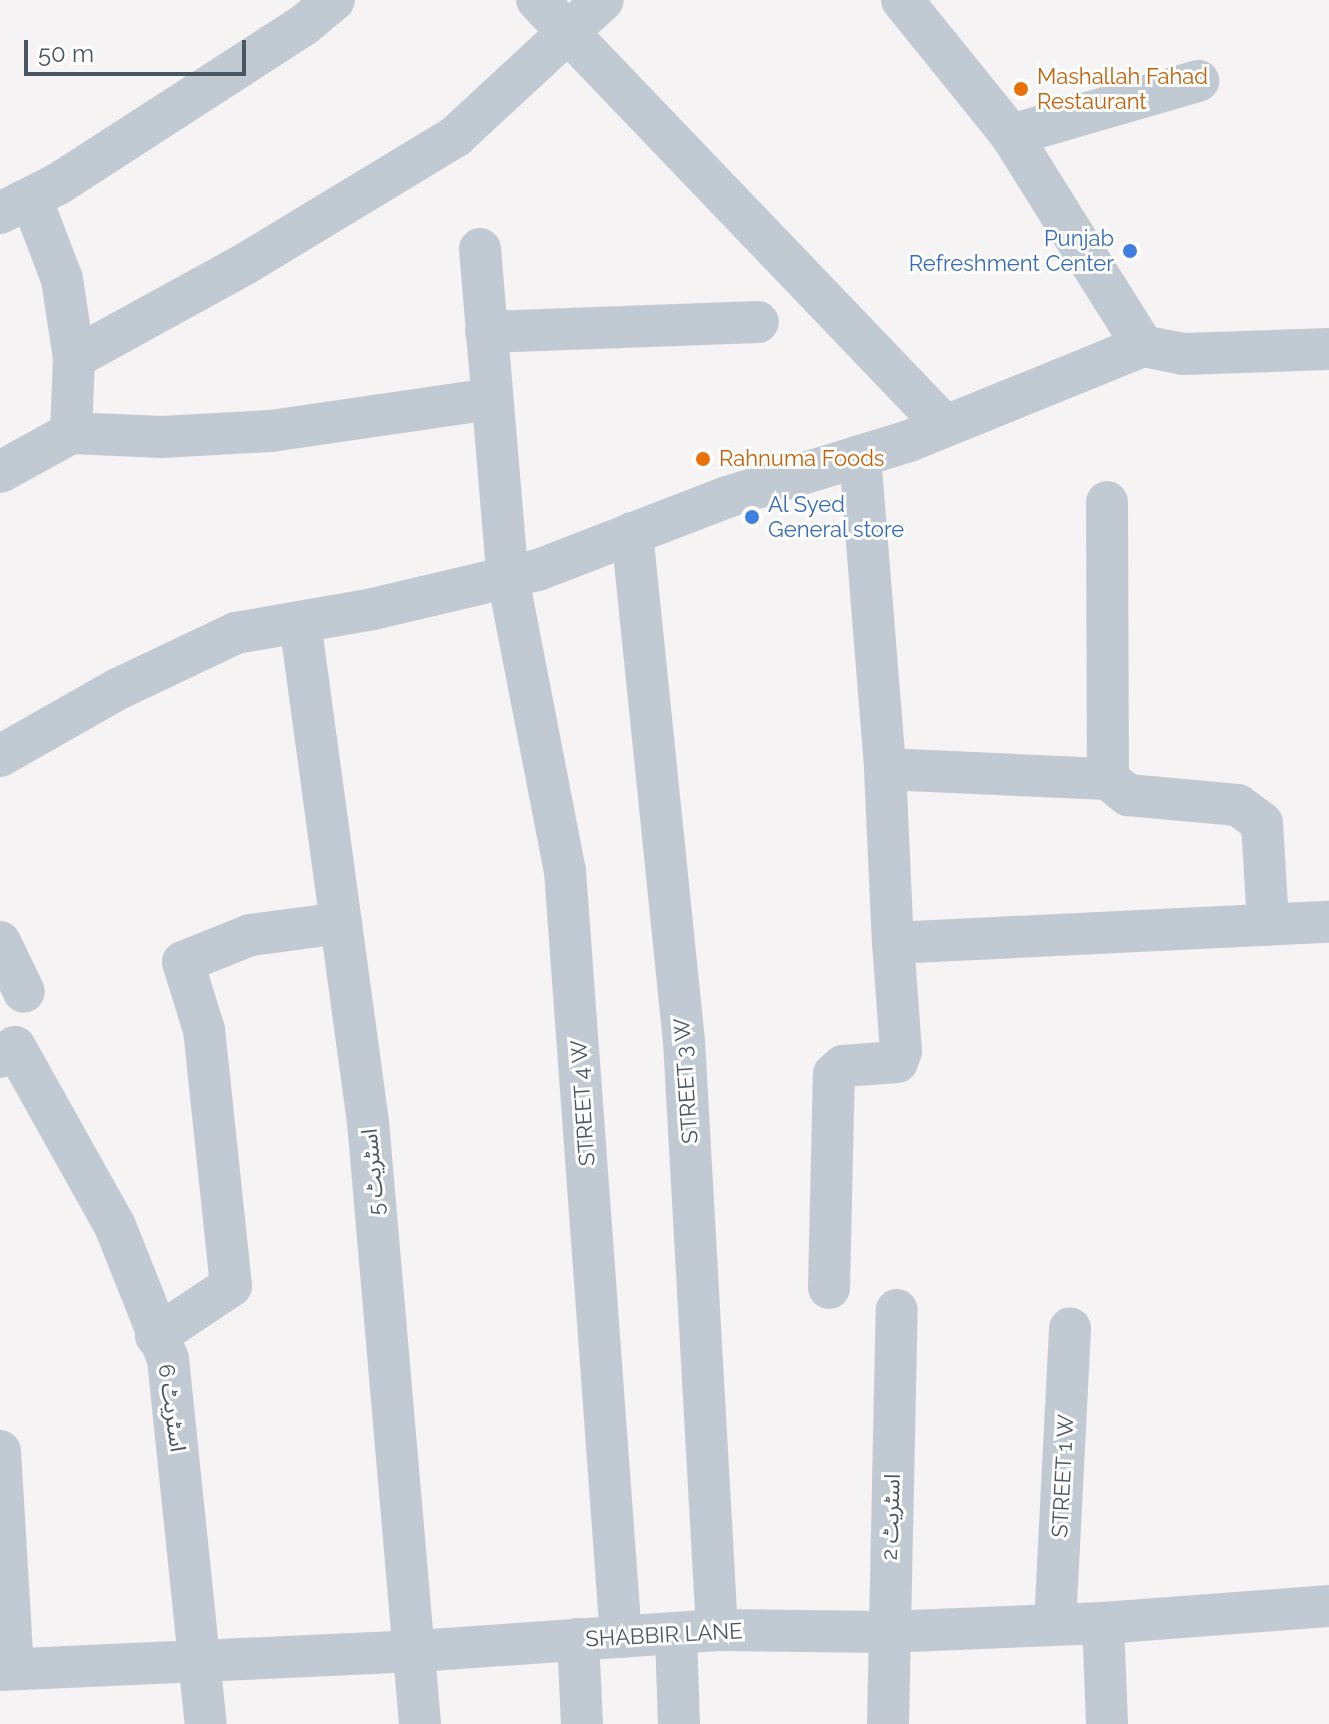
<!DOCTYPE html>
<html>
<head>
<meta charset="utf-8">
<style>
	body { margin:0 }
	#map { position:relative; width:1329px; height:1724px; overflow:hidden; background:#f5f3f3; font-family:Raleway,"Noto Sans Arabic",sans-serif }
	div>[style] { position:absolute }
	[style*='--x'] { left:calc(var(--x)*1px); top:calc(var(--y)*1px); width:calc(var(--w)*1px); rotate:calc(var(--a)*1deg) }
	.minor>* { height:42px; margin:-21px; padding:0 21px; transform-origin:21px; border-radius:21px; background:#c1cad2 }
	.dots>* { width:22px; height:22px; translate:-50% -50%; box-sizing:border-box; border:4px solid #fff; border-radius:50% }
	span { translate:-50% -50%; white-space:nowrap; text-align:center; line-height:1.15; -webkit-text-stroke:6px #fff; paint-order:stroke }
	.food-label { font-size:22px; color:#c56008 }
	.left { translate:0 -50%; text-align:left }
	.shop-label { font-size:22px; color:#366cbe }
	.right { translate:-100% -50%; text-align:right }
	.street-label { font-size:22px; color:#4a5661 }
	.scale { position:absolute; left:24px; top:40px; width:222px; height:36px; box-sizing:border-box; border:4px solid #4a5661; border-top:0; padding-left:10px; font-size:24px; line-height:28px; white-space:nowrap; color:#4a5661; -webkit-text-stroke:6px #fff; paint-order:stroke }
</style>
</head>
<body>
<div id="map">
	<div class="minor">
		<i style="--x:537;--y:0;--w:590;--a:46.24"></i>
		<i style="--x:902;--y:0;--w:174;--a:51.1"></i>
		<i style="--x:1011;--y:135;--w:249;--a:58"></i>
		<i style="--x:1011;--y:135;--w:195;--a:-16.1"></i>
		<i style="--x:31;--y:198;--w:87;--a:69.1"></i>
		<i style="--x:62;--y:279;--w:80;--a:81.4"></i>
		<i style="--x:74;--y:358;--w:75;--a:92.3"></i>
		<i style="--x:0;--y:213;--w:65;--a:-26.6"></i>
		<i style="--x:58;--y:184;--w:293;--a:-32.9"></i>
		<i style="--x:304;--y:25;--w:39;--a:-40"></i>
		<i style="--x:480;--y:249;--w:325;--a:85.2"></i>
		<i style="--x:507;--y:573;--w:304;--a:79"></i>
		<i style="--x:565;--y:871;--w:768;--a:85.82"></i>
		<i style="--x:486;--y:332;--w:272;--a:-2.1"></i>
		<i style="--x:74;--y:358;--w:195;--a:-28.8"></i>
		<i style="--x:245;--y:264;--w:247;--a:-31.2"></i>
		<i style="--x:456;--y:136;--w:200;--a:-42.8"></i>
		<i style="--x:860;--y:456;--w:314;--a:85.4"></i>
		<i style="--x:885;--y:769;--w:174;--a:87.4"></i>
		<i style="--x:893;--y:943;--w:437;--a:-2.8"></i>
		<i style="--x:0;--y:472;--w:81;--a:-28.8"></i>
		<i style="--x:71;--y:433;--w:91;--a:2.5"></i>
		<i style="--x:162;--y:437;--w:109;--a:-3.2"></i>
		<i style="--x:271;--y:431;--w:222;--a:-8.3"></i>
		<i style="--x:1107;--y:502;--w:277;--a:89.8"></i>
		<i style="--x:632;--y:533;--w:511;--a:84.16"></i>
		<i style="--x:684;--y:1041;--w:590;--a:86.79"></i>
		<i style="--x:300;--y:622;--w:505;--a:82.26"></i>
		<i style="--x:368;--y:1122;--w:604;--a:85.06"></i>
		<i style="--x:0;--y:756;--w:136;--a:-29.6"></i>
		<i style="--x:118;--y:689;--w:131;--a:-25.4"></i>
		<i style="--x:236;--y:633;--w:139;--a:-9.9"></i>
		<i style="--x:373;--y:609;--w:170;--a:-13.3"></i>
		<i style="--x:538;--y:570;--w:203;--a:-21.1"></i>
		<i style="--x:727;--y:497;--w:190;--a:-17.1"></i>
		<i style="--x:909;--y:441;--w:253;--a:-22.1"></i>
		<i style="--x:1143;--y:346;--w:42;--a:11"></i>
		<i style="--x:1184;--y:354;--w:145;--a:-2"></i>
		<i style="--x:885;--y:769;--w:223;--a:2.6"></i>
		<i style="--x:1108;--y:779;--w:26;--a:39"></i>
		<i style="--x:1128;--y:795;--w:110;--a:5.2"></i>
		<i style="--x:1238;--y:805;--w:30;--a:37"></i>
		<i style="--x:1262;--y:823;--w:102;--a:86.6"></i>
		<i style="--x:0;--y:942;--w:55;--a:64.4"></i>
		<i style="--x:0;--y:1057;--w:18;--a:-34"></i>
		<i style="--x:15;--y:1047;--w:205;--a:60.8"></i>
		<i style="--x:115;--y:1226;--w:143;--a:68.3"></i>
		<i style="--x:168;--y:1359;--w:367;--a:84.1"></i>
		<i style="--x:829;--y:1288;--w:214;--a:-88.7"></i>
		<i style="--x:834;--y:1074;--w:12;--a:-42"></i>
		<i style="--x:843;--y:1066;--w:54;--a:-4.2"></i>
		<i style="--x:897;--y:1062;--w:12;--a:-70"></i>
		<i style="--x:901;--y:1051;--w:108;--a:-94.2"></i>
		<i style="--x:156;--y:1336;--w:90;--a:-33.7"></i>
		<i style="--x:231;--y:1286;--w:257;--a:-96"></i>
		<i style="--x:204;--y:1030;--w:71;--a:-107.2"></i>
		<i style="--x:183;--y:962;--w:72;--a:-21.9"></i>
		<i style="--x:250;--y:935;--w:92;--a:-7.5"></i>
		<i style="--x:0;--y:1451;--w:218;--a:86.6"></i>
		<i style="--x:1103;--y:1623;--w:101;--a:87.7"></i>
		<i style="--x:1055;--y:1625;--w:297;--a:-87.1"></i>
		<i style="--x:676;--y:1634;--w:90;--a:88.1"></i>
		<i style="--x:578;--y:1639;--w:85;--a:87.3"></i>
		<i style="--x:0;--y:1670;--w:417;--a:-2.6"></i>
		<i style="--x:417;--y:1651;--w:301;--a:-4"></i>
		<i style="--x:717;--y:1630;--w:170;--a:0.7"></i>
		<i style="--x:887;--y:1632;--w:216;--a:-2.4"></i>
		<i style="--x:1103;--y:1623;--w:227;--a:-4.3"></i>
		<i style="--x:888;--y:1724;--w:414;--a:-88.8"></i>
	</div>
	<div class="dots">
		<i style="left:1021px;top:89px;background:#e8710a"></i>
		<i style="left:1130px;top:251px;background:#3f7fe0"></i>
		<i style="left:703px;top:459px;background:#e8710a"></i>
		<i style="left:752px;top:517px;background:#3f7fe0"></i>
	</div>
	<div class="food-label">
		<span class="left" style="left:1037px;top:89px">Mashallah Fahad<br>Restaurant</span>
		<span class="left" style="left:719px;top:459px">Rahnuma Foods</span>
	</div>
	<div class="shop-label">
		<span class="right" style="left:1114px;top:251px">Punjab<br>Refreshment Center</span>
		<span class="left" style="left:768px;top:517px">Al Syed<br>General store</span>
	</div>
	<div class="street-label">
		<span style="left:686px;top:1081px;rotate:-94deg">STREET 3 W</span>
		<span style="left:583px;top:1103px;rotate:-94deg">STREET 4 W</span>
		<span style="left:373px;top:1172px;rotate:-95deg">اسٹریٹ 5</span>
		<span style="left:172px;top:1408px;rotate:82deg">اسٹریٹ 6</span>
		<span style="left:1063px;top:1476px;rotate:-87deg">STREET 1 W</span>
		<span style="left:891px;top:1517px;rotate:-88deg">اسٹریٹ 2</span>
		<span style="left:664px;top:1635px;rotate:-3deg">SHABBIR LANE</span>
	</div>
	<div class="scale">50 m</div>
</div>
</body>
</html>
